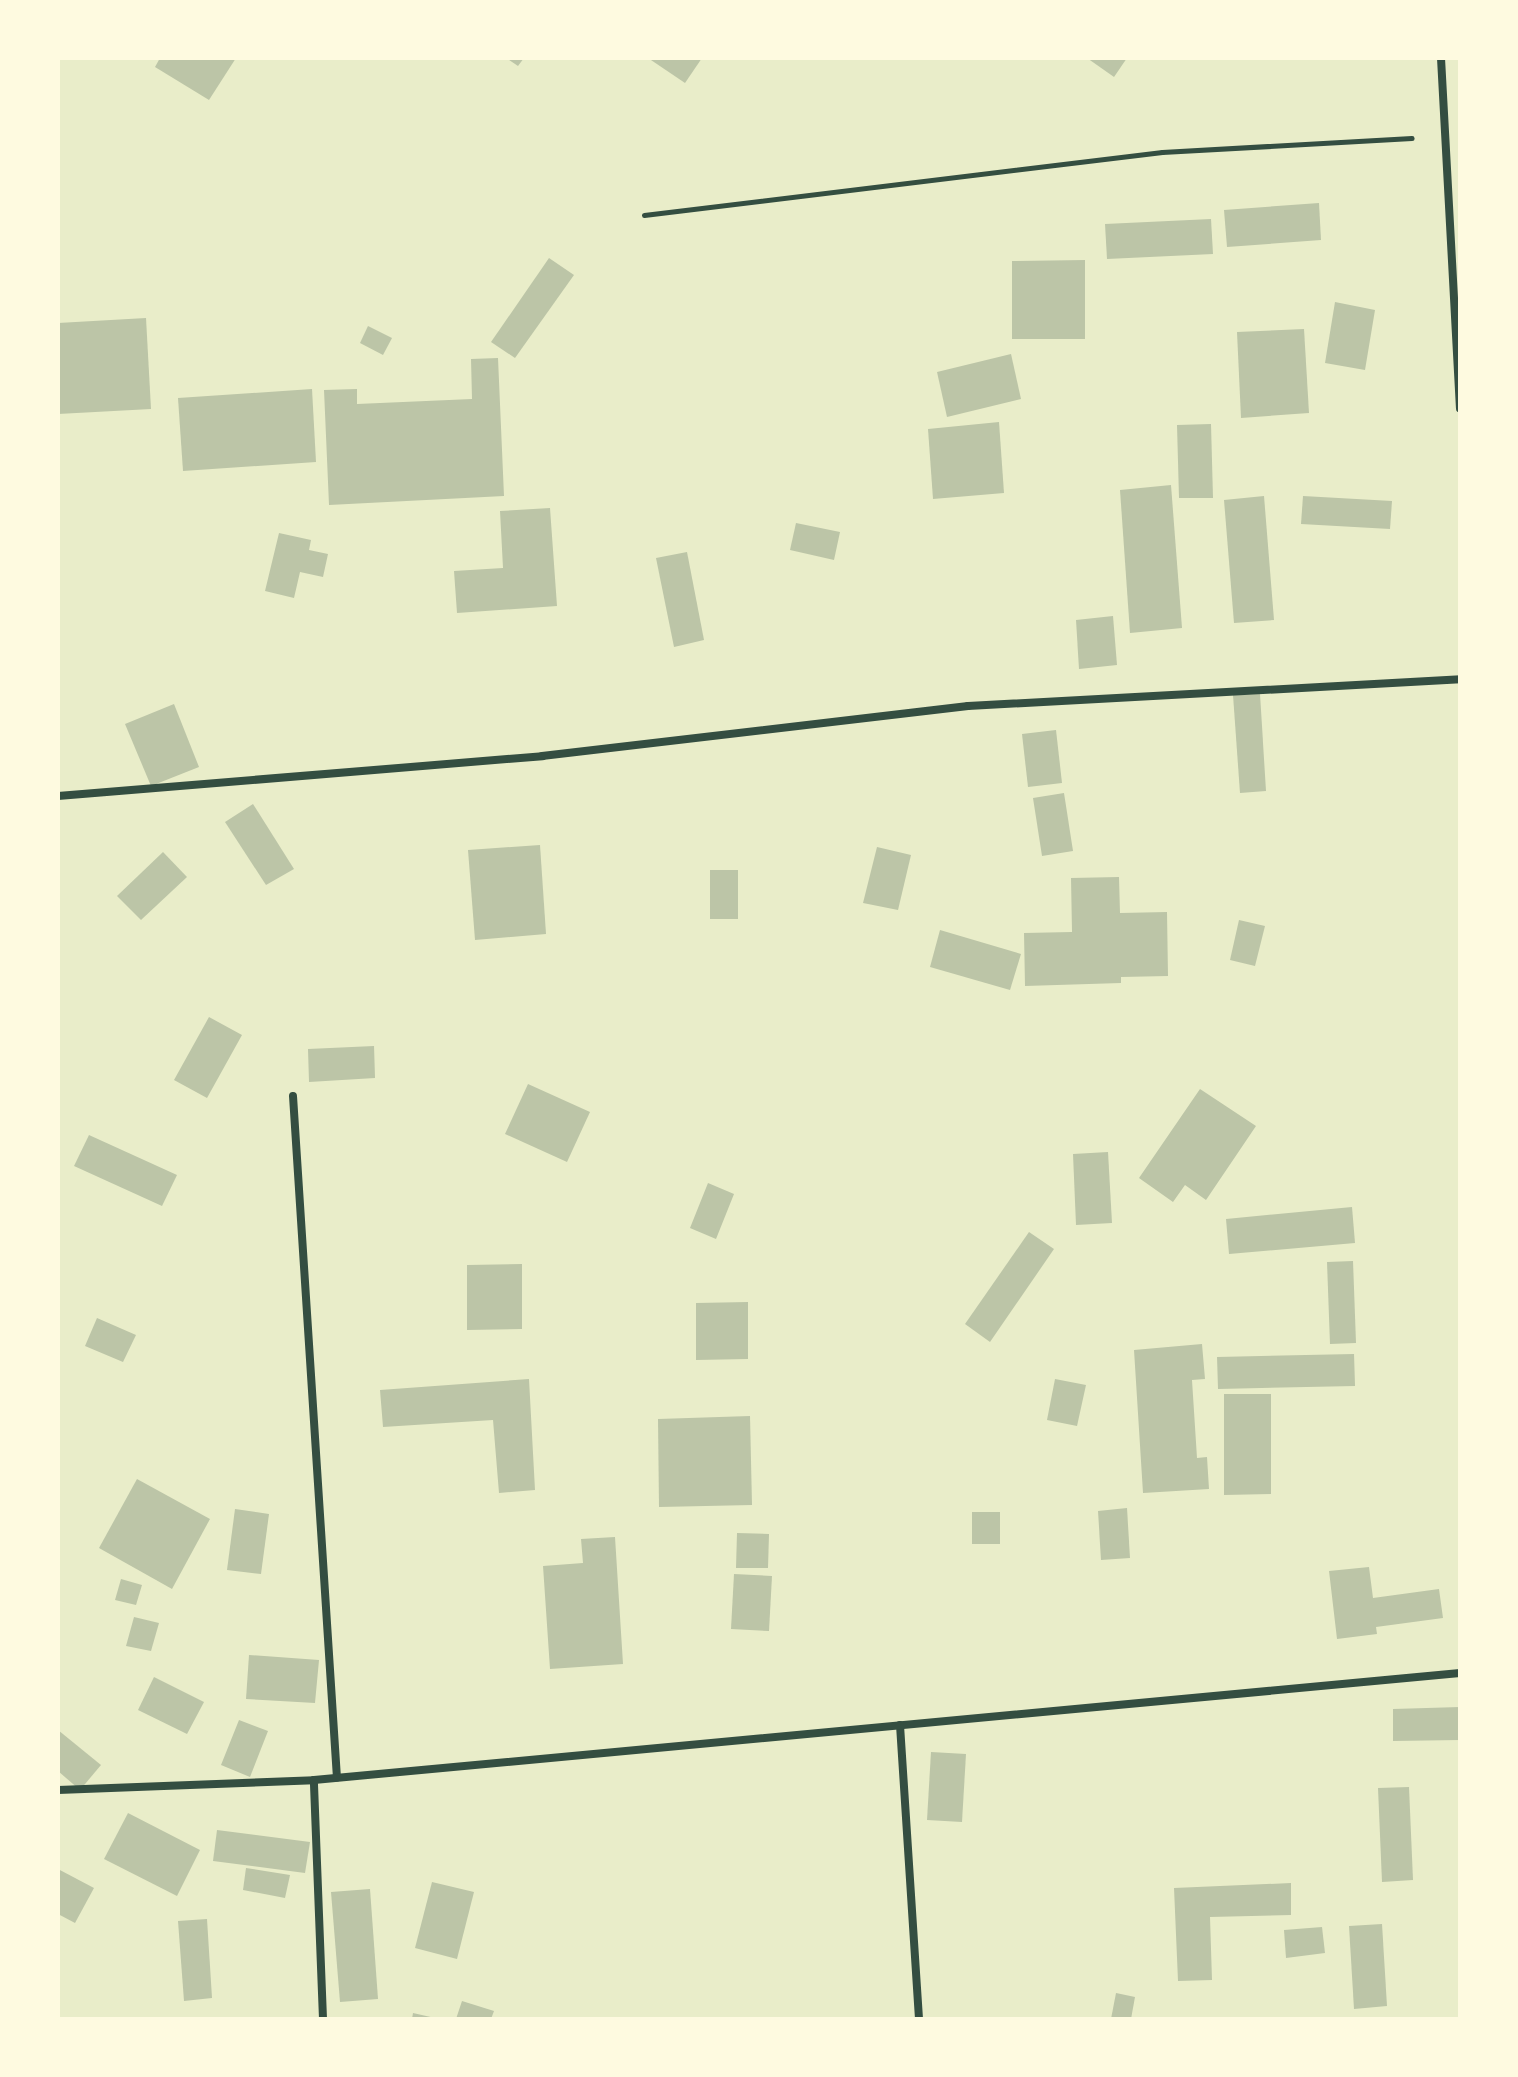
<!DOCTYPE html>
<html>
<head>
<meta charset="utf-8">
<style>
	body { margin:0 }
	#map { position:relative; width:1518px; height:2077px; overflow:hidden; background:#e9edc9; font-family:Raleway,sans-serif }
	div>[style] { position:absolute }
	[style*='--x'] { left:calc(var(--x)*1px); top:calc(var(--y)*1px); width:calc(var(--w)*1px); rotate:calc(var(--a)*1deg) }
	.building>* { inset:0; background:#bcc5a7 }
	.path>* { height:5px; margin:-2.5px; padding:0 2.5px; transform-origin:2.5px; border-radius:2.5px; background:#344e41 }
	.minor>* { height:8px; margin:-4px; padding:0 4px; transform-origin:4px; border-radius:4px; background:#344e41 }
	span { translate:-50% -50%; white-space:nowrap; text-align:center; line-height:1.15; -webkit-text-stroke:8px #fefae0; paint-order:stroke }
	.frame { position:absolute; inset:0; border:60px solid #fefae0; pointer-events:none }
</style>
</head>
<body>
<div id="map">
	<div class="building">
		<i style="clip-path:polygon(160px 58px,236px 58px,209px 100px,155px 67px)"></i>
		<i style="clip-path:polygon(506px 58px,524px 58px,518px 66px)"></i>
		<i style="clip-path:polygon(648px 58px,702px 58px,685px 83px)"></i>
		<i style="clip-path:polygon(1087px 58px,1127px 58px,1114px 77px)"></i>
		<i style="clip-path:polygon(1319px 203px,1321px 240px,1227px 247px,1224px 210px)"></i>
		<i style="clip-path:polygon(1211px 219px,1213px 254px,1107px 259px,1105px 224px)"></i>
		<i style="clip-path:polygon(549px 258px,574px 275px,515px 358px,491px 342px)"></i>
		<i style="clip-path:polygon(1085px 260px,1085px 339px,1012px 339px,1012px 261px)"></i>
		<i style="clip-path:polygon(1335px 302px,1375px 310px,1365px 370px,1325px 363px)"></i>
		<i style="clip-path:polygon(146px 318px,151px 409px,58px 414px,58px 323px)"></i>
		<i style="clip-path:polygon(368px 326px,392px 338px,383px 355px,360px 343px)"></i>
		<i style="clip-path:polygon(1304px 329px,1309px 413px,1241px 418px,1237px 332px)"></i>
		<i style="clip-path:polygon(1011px 354px,1021px 399px,947px 417px,937px 372px)"></i>
		<i style="clip-path:polygon(498px 358px,504px 496px,329px 505px,324px 390px,357px 389px,357px 404px,472px 399px,471px 359px)"></i>
		<i style="clip-path:polygon(312px 389px,316px 462px,183px 471px,178px 398px)"></i>
		<i style="clip-path:polygon(999px 422px,1004px 493px,933px 499px,928px 429px)"></i>
		<i style="clip-path:polygon(1211px 424px,1213px 498px,1179px 498px,1177px 425px)"></i>
		<i style="clip-path:polygon(1171px 485px,1182px 628px,1130px 633px,1120px 490px)"></i>
		<i style="clip-path:polygon(1264px 496px,1274px 620px,1234px 623px,1224px 500px)"></i>
		<i style="clip-path:polygon(1303px 496px,1392px 501px,1390px 529px,1301px 524px)"></i>
		<i style="clip-path:polygon(550px 508px,557px 606px,457px 613px,454px 571px,503px 568px,500px 511px)"></i>
		<i style="clip-path:polygon(796px 523px,840px 532px,834px 560px,790px 550px)"></i>
		<i style="clip-path:polygon(279px 533px,311px 540px,309px 550px,328px 554px,323px 577px,300px 572px,294px 598px,265px 591px)"></i>
		<i style="clip-path:polygon(687px 552px,704px 640px,674px 647px,656px 558px)"></i>
		<i style="clip-path:polygon(1113px 616px,1117px 665px,1079px 669px,1076px 620px)"></i>
		<i style="clip-path:polygon(1260px 694px,1266px 791px,1240px 793px,1233px 695px)"></i>
		<i style="clip-path:polygon(174px 704px,199px 767px,151px 786px,125px 724px)"></i>
		<i style="clip-path:polygon(1056px 730px,1062px 783px,1028px 787px,1022px 734px)"></i>
		<i style="clip-path:polygon(1064px 793px,1073px 851px,1042px 856px,1033px 798px)"></i>
		<i style="clip-path:polygon(253px 804px,294px 869px,266px 885px,225px 822px)"></i>
		<i style="clip-path:polygon(540px 845px,546px 934px,475px 940px,468px 850px)"></i>
		<i style="clip-path:polygon(877px 847px,911px 855px,898px 910px,863px 903px)"></i>
		<i style="clip-path:polygon(163px 852px,187px 877px,141px 920px,117px 896px)"></i>
		<i style="clip-path:polygon(710px 870px,738px 870px,738px 919px,710px 919px)"></i>
		<i style="clip-path:polygon(1119px 877px,1120px 913px,1167px 912px,1168px 976px,1121px 977px,1121px 983px,1025px 986px,1024px 933px,1072px 932px,1071px 878px)"></i>
		<i style="clip-path:polygon(1239px 920px,1265px 926px,1255px 966px,1230px 960px)"></i>
		<i style="clip-path:polygon(940px 930px,1021px 954px,1010px 990px,930px 967px)"></i>
		<i style="clip-path:polygon(209px 1017px,242px 1035px,207px 1098px,174px 1080px)"></i>
		<i style="clip-path:polygon(374px 1046px,375px 1078px,309px 1082px,308px 1049px)"></i>
		<i style="clip-path:polygon(528px 1084px,590px 1112px,567px 1162px,505px 1134px)"></i>
		<i style="clip-path:polygon(1200px 1089px,1256px 1126px,1206px 1200px,1185px 1185px,1173px 1202px,1139px 1178px)"></i>
		<i style="clip-path:polygon(89px 1135px,177px 1175px,162px 1206px,74px 1166px)"></i>
		<i style="clip-path:polygon(1108px 1152px,1112px 1223px,1076px 1225px,1073px 1154px)"></i>
		<i style="clip-path:polygon(708px 1183px,734px 1194px,716px 1239px,690px 1228px)"></i>
		<i style="clip-path:polygon(1352px 1207px,1355px 1243px,1229px 1254px,1226px 1219px)"></i>
		<i style="clip-path:polygon(1029px 1232px,1054px 1249px,990px 1342px,965px 1324px)"></i>
		<i style="clip-path:polygon(1353px 1261px,1356px 1343px,1330px 1344px,1327px 1262px)"></i>
		<i style="clip-path:polygon(522px 1264px,522px 1329px,467px 1330px,467px 1265px)"></i>
		<i style="clip-path:polygon(748px 1302px,748px 1359px,696px 1360px,696px 1303px)"></i>
		<i style="clip-path:polygon(97px 1318px,136px 1335px,123px 1362px,85px 1346px)"></i>
		<i style="clip-path:polygon(1202px 1344px,1205px 1379px,1192px 1380px,1197px 1458px,1207px 1457px,1209px 1489px,1143px 1493px,1134px 1350px)"></i>
		<i style="clip-path:polygon(1354px 1354px,1355px 1386px,1218px 1389px,1217px 1357px)"></i>
		<i style="clip-path:polygon(529px 1379px,535px 1490px,499px 1493px,493px 1420px,383px 1427px,380px 1390px)"></i>
		<i style="clip-path:polygon(1055px 1379px,1086px 1385px,1077px 1426px,1047px 1420px)"></i>
		<i style="clip-path:polygon(1224px 1394px,1271px 1394px,1271px 1494px,1224px 1495px)"></i>
		<i style="clip-path:polygon(750px 1416px,752px 1505px,659px 1507px,658px 1419px)"></i>
		<i style="clip-path:polygon(137px 1479px,210px 1519px,172px 1589px,99px 1548px)"></i>
		<i style="clip-path:polygon(1127px 1508px,1130px 1558px,1101px 1560px,1098px 1511px)"></i>
		<i style="clip-path:polygon(235px 1509px,269px 1514px,261px 1574px,227px 1570px)"></i>
		<i style="clip-path:polygon(972px 1512px,1000px 1512px,1000px 1544px,972px 1544px)"></i>
		<i style="clip-path:polygon(737px 1533px,769px 1534px,768px 1568px,736px 1568px)"></i>
		<i style="clip-path:polygon(615px 1537px,623px 1664px,550px 1669px,543px 1566px,583px 1563px,581px 1539px)"></i>
		<i style="clip-path:polygon(1369px 1567px,1373px 1598px,1439px 1589px,1443px 1618px,1376px 1627px,1377px 1634px,1337px 1639px,1329px 1571px)"></i>
		<i style="clip-path:polygon(734px 1574px,772px 1576px,769px 1631px,731px 1629px)"></i>
		<i style="clip-path:polygon(121px 1579px,142px 1585px,136px 1605px,115px 1600px)"></i>
		<i style="clip-path:polygon(134px 1617px,159px 1623px,151px 1651px,126px 1646px)"></i>
		<i style="clip-path:polygon(249px 1655px,319px 1660px,315px 1703px,246px 1699px)"></i>
		<i style="clip-path:polygon(154px 1677px,204px 1702px,187px 1734px,138px 1710px)"></i>
		<i style="clip-path:polygon(1460px 1707px,1460px 1740px,1393px 1741px,1393px 1709px)"></i>
		<i style="clip-path:polygon(239px 1720px,268px 1731px,250px 1777px,221px 1765px)"></i>
		<i style="clip-path:polygon(58px 1730px,101px 1765px,80px 1790px,58px 1771px)"></i>
		<i style="clip-path:polygon(931px 1752px,966px 1754px,962px 1822px,927px 1820px)"></i>
		<i style="clip-path:polygon(1409px 1787px,1413px 1880px,1382px 1882px,1378px 1788px)"></i>
		<i style="clip-path:polygon(128px 1813px,200px 1850px,177px 1896px,104px 1859px)"></i>
		<i style="clip-path:polygon(217px 1830px,310px 1842px,305px 1873px,213px 1861px)"></i>
		<i style="clip-path:polygon(246px 1868px,290px 1875px,285px 1898px,243px 1890px)"></i>
		<i style="clip-path:polygon(58px 1869px,94px 1888px,75px 1923px,58px 1914px)"></i>
		<i style="clip-path:polygon(432px 1882px,474px 1892px,457px 1959px,415px 1948px)"></i>
		<i style="clip-path:polygon(1291px 1883px,1291px 1915px,1210px 1917px,1212px 1980px,1178px 1981px,1174px 1888px)"></i>
		<i style="clip-path:polygon(370px 1889px,378px 1999px,340px 2002px,331px 1892px)"></i>
		<i style="clip-path:polygon(207px 1919px,212px 1998px,184px 2001px,178px 1921px)"></i>
		<i style="clip-path:polygon(1382px 1924px,1387px 2006px,1354px 2009px,1349px 1926px)"></i>
		<i style="clip-path:polygon(1322px 1927px,1325px 1953px,1286px 1958px,1284px 1930px)"></i>
		<i style="clip-path:polygon(1116px 1993px,1135px 1997px,1131px 2019px,1111px 2019px)"></i>
		<i style="clip-path:polygon(462px 2001px,494px 2011px,491px 2019px,456px 2019px)"></i>
		<i style="clip-path:polygon(413px 2013px,435px 2018px,435px 2019px,412px 2019px)"></i>
	</div>
	<div class="path">
		<i style="--x:644;--y:215;--w:522;--a:-6.93"></i>
		<i style="--x:1162;--y:152;--w:250;--a:-3.2"></i>
	</div>
	<div class="minor">
		<i style="--x:1441;--y:58;--w:351;--a:86.9"></i>
		<i style="--x:58;--y:796;--w:486;--a:-4.7"></i>
		<i style="--x:542;--y:756;--w:429;--a:-6.7"></i>
		<i style="--x:968;--y:706;--w:493;--a:-3.1"></i>
		<i style="--x:293;--y:1096;--w:683;--a:86.31"></i>
		<i style="--x:900;--y:1725;--w:295;--a:86.3"></i>
		<i style="--x:58;--y:1790;--w:256;--a:-2.2"></i>
		<i style="--x:323;--y:2019;--w:239;--a:-92.2"></i>
		<i style="--x:314;--y:1780;--w:1151;--a:-5.33"></i>
	</div>
	<div class="frame"></div>
</div>
</body>
</html>
